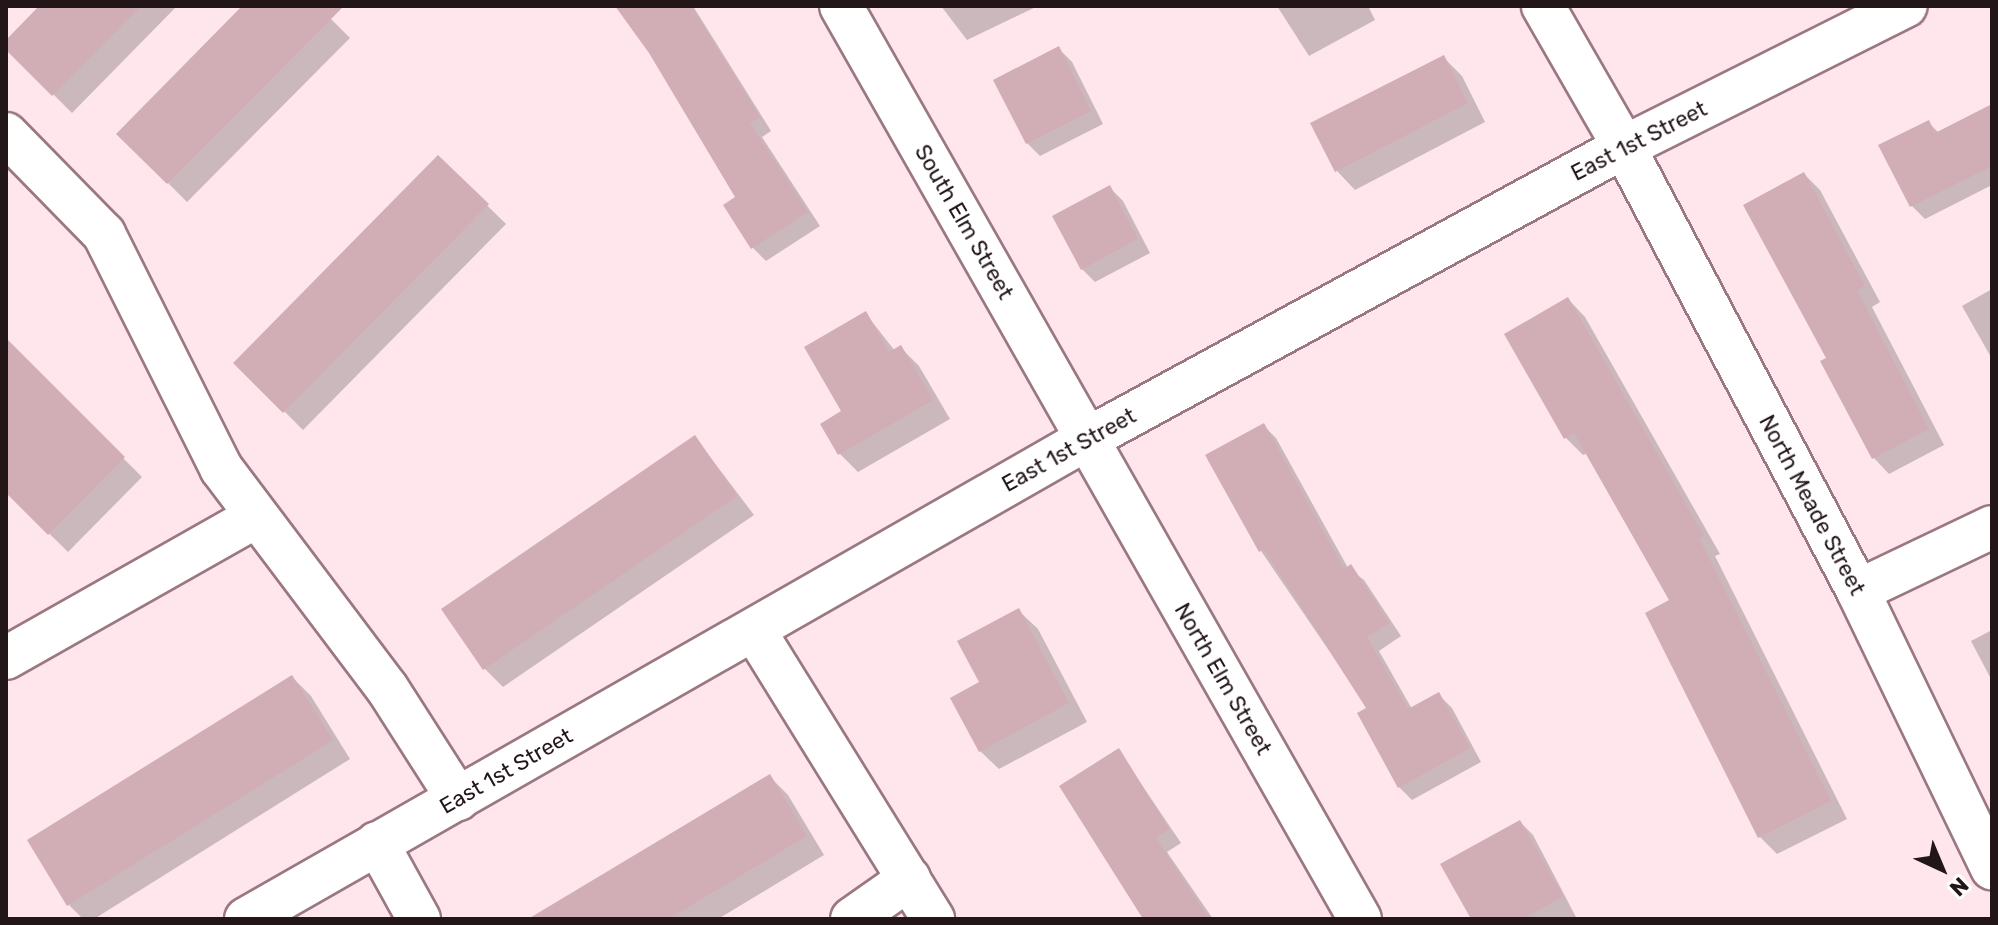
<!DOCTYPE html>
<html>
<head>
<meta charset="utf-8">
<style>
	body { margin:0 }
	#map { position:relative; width:1998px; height:925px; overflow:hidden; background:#fee6ec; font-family:Rubik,sans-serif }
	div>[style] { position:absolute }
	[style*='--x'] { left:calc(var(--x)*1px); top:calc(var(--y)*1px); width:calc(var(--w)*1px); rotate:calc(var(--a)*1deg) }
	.shadow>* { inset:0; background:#0003 }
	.building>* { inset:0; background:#d1adb6 }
	.roads { filter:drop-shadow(2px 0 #9b7881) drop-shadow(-2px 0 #9b7881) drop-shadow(0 2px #9b7881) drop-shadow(0 -2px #9b7881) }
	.minor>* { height:42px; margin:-21px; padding:0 21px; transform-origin:21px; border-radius:21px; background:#fff }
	span { translate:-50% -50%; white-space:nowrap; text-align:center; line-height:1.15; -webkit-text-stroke:7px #fff; paint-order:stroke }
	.street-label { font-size:22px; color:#231619 }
	.frame { position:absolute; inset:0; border:8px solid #231619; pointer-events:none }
	.north { position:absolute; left:1902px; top:829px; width:80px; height:80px; -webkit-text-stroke:6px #fff; paint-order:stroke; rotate:136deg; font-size:22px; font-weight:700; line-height:32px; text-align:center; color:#231619 }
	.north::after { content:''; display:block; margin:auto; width:28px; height:36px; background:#231619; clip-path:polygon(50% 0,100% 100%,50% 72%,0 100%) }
</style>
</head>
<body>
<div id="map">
	<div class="shadow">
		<i style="clip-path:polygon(42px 6px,177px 6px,72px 113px,6px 47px)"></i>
		<i style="clip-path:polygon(245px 6px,318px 6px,350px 38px,187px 202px,119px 134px)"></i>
		<i style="clip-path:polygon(617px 6px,693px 6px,771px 131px,762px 137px,820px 226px,766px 261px,753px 248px,726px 206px,738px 198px,650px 52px)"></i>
		<i style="clip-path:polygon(941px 6px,1038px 6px,967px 40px)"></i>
		<i style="clip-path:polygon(1277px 6px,1368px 6px,1375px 20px,1309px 56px)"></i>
		<i style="clip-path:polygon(1059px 49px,1072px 62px,1103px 124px,1040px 156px,1027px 143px)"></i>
		<i style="clip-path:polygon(1443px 57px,1462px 76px,1485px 122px,1355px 190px,1337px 171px)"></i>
		<i style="clip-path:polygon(1992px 106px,1992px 185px,1925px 219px,1912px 206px,1881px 146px,1928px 122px,1939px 133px)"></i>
		<i style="clip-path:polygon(438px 157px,506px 224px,303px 430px,236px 363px)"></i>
		<i style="clip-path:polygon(1804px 174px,1820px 190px,1880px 302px,1872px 307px,1944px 445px,1889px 474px,1873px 457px,1829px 359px)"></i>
		<i style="clip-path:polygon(1110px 188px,1123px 201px,1150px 253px,1095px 282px,1082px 269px)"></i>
		<i style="clip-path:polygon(1992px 289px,1992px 359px,1962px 306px)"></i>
		<i style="clip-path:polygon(1568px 299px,1585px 317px,1720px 554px,1715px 556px,1847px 819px,1777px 854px,1760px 837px,1672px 601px,1588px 453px,1583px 455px,1566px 438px)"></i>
		<i style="clip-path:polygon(866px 314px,895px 351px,901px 348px,919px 366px,950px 419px,858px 472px,840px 454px)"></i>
		<i style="clip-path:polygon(6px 341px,142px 477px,68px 552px,6px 491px)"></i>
		<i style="clip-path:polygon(1263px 425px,1276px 438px,1348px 568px,1364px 580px,1401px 636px,1379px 651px,1412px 709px,1439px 695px,1452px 708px,1481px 762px,1412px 800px,1399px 787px,1369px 709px,1261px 551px)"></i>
		<i style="clip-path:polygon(695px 437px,754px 515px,503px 687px,484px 668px)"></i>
		<i style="clip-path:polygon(1019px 611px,1038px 629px,1087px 722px,999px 769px,980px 751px,981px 683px)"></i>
		<i style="clip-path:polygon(1992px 630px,1992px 681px,1971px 641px)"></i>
		<i style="clip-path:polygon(292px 677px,311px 696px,350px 759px,94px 919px,83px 919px,69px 905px)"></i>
		<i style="clip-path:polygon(1119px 751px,1181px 843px,1167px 852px,1213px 919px,1144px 919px)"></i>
		<i style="clip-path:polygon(769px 776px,788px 795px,824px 855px,718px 919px,532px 919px)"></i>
		<i style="clip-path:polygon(1520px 822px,1533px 835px,1577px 919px,1474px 919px)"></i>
	</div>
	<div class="building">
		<i style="clip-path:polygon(39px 6px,141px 6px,52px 96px,6px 50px,6px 40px)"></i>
		<i style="clip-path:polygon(242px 6px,344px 6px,167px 184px,116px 134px)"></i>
		<i style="clip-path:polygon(615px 6px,691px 6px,760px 117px,750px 123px,808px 212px,751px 249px,723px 205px,735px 197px,649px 53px)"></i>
		<i style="clip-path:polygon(1059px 46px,1091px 111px,1026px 144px,993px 80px)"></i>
		<i style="clip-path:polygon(1444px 55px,1468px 103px,1335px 172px,1310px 123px)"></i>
		<i style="clip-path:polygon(1992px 104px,1992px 166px,1910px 207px,1878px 145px,1929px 120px,1935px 133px)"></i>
		<i style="clip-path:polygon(438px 155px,489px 204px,283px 413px,233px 363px)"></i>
		<i style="clip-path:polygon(1804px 172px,1865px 286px,1857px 290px,1929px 429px,1872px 459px,1820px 361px,1826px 358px,1743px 205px)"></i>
		<i style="clip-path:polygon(1110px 185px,1138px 239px,1081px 270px,1052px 216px)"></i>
		<i style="clip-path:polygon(1568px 297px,1704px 536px,1699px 538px,1831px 801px,1758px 838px,1645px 613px,1669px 600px,1574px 433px,1564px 439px,1504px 334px)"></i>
		<i style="clip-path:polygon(866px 311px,889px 352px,901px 345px,933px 400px,838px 455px,820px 424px,841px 411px,804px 347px)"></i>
		<i style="clip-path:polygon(6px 338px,125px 457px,48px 535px,6px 493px)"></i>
		<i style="clip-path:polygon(1264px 423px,1344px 569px,1351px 564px,1389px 623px,1367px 637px,1408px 709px,1439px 692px,1470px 748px,1398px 788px,1357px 713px,1366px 708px,1264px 549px,1259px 552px,1205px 455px)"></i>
		<i style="clip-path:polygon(695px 435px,737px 496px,483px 670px,441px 609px)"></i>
		<i style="clip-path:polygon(1019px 608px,1069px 703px,979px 752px,950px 698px,979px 682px,957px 641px)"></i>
		<i style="clip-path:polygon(292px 675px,333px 740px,67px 906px,27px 840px)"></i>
		<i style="clip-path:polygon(1119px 748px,1169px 829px,1156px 838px,1209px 919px,1143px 919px,1059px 786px)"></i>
		<i style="clip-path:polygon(770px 774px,807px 836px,668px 919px,528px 919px)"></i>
		<i style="clip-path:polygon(1520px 820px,1563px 896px,1522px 919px,1471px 919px,1440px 864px)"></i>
	</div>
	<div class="roads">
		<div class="minor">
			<i style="--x:841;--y:6;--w:1050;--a:60.38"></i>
			<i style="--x:1543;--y:6;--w:163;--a:60.1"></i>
			<i style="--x:1624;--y:147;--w:502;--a:62.21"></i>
			<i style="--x:1858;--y:591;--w:308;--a:64.2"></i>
			<i style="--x:6;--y:134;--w:140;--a:45.6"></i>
			<i style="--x:104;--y:234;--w:262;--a:63.4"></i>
			<i style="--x:221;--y:468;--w:276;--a:53"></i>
			<i style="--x:387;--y:688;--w:132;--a:57.4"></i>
			<i style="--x:1858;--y:591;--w:148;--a:-25.5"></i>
			<i style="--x:754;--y:630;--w:340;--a:58.2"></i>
			<i style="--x:6;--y:658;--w:286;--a:-29.5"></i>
			<i style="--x:377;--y:843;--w:87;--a:61.1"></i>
			<i style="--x:246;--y:919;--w:968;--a:-29.72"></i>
			<i style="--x:1087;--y:439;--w:611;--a:-28.54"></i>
			<i style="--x:1624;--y:147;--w:315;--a:-26.6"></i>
			<i style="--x:852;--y:919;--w:70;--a:-35.1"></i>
		</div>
	</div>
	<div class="street-label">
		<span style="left:1639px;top:141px;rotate:-27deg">East 1st Street</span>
		<span style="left:964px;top:222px;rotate:60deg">South Elm Street</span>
		<span style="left:1069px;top:450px;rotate:-29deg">East 1st Street</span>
		<span style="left:1812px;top:505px;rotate:62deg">North Meade Street</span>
		<span style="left:1223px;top:679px;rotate:60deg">North Elm Street</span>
		<span style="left:506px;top:771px;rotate:-30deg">East 1st Street</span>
	</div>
	<div class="frame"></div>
	<div class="north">N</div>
</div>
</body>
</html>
